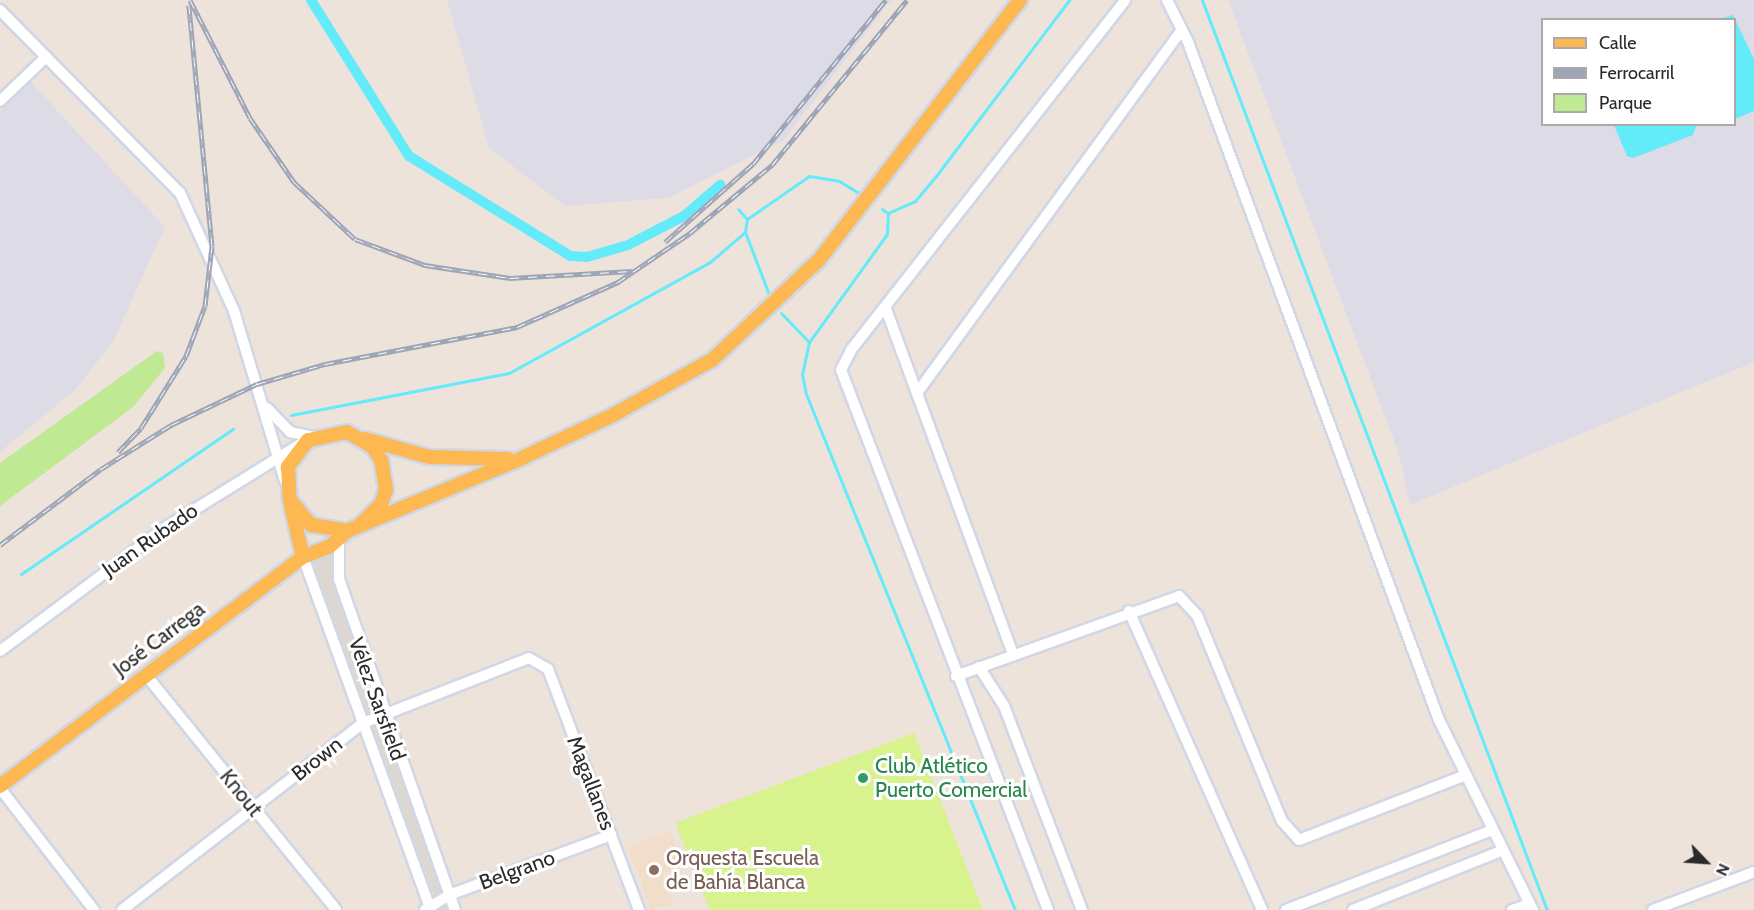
<!DOCTYPE html>
<html>
<head>
<meta charset="utf-8">
<style>
	body { margin:0 }
	#map { position:relative; width:1754px; height:910px; overflow:hidden; background:#eee3db; font-family:Cabin,sans-serif }
	div>[style] { position:absolute }
	[style*='--x'] { left:calc(var(--x)*1px); top:calc(var(--y)*1px); width:calc(var(--w)*1px); rotate:calc(var(--a)*1deg) }
	.industrial>* { inset:0; background:#dddce6 }
	.education>* { inset:0; background:#f1ddc9 }
	.green>* { inset:0; background:#bfe992 }
	.pitch>* { inset:0; background:#d8f28d }
	.plaza>* { inset:0; background:#ddd7d2 }
	.water>* { inset:0; background:#64ebfa }
	.stream>* { height:3px; margin:-1.5px; padding:0 1.5px; transform-origin:1.5px; border-radius:1.5px; background:#64ebfa }
	.canal>* { height:10px; margin:-5px; padding:0 5px; transform-origin:5px; border-radius:5px; background:#64ebfa }
	.roads { filter:drop-shadow(2px 0 #d0d7e5) drop-shadow(-2px 0 #d0d7e5) drop-shadow(0 2px #d0d7e5) drop-shadow(0 -2px #d0d7e5) }
	.minor>* { height:10px; margin:-5px; padding:0 5px; transform-origin:5px; border-radius:5px; background:#fff }
	.major>* { height:14px; margin:-7px; padding:0 7px; transform-origin:7px; border-radius:7px; background:#fdb851 }
	.rail>* { height:5px; margin-top:-2.5px; transform-origin:0; background:repeating-linear-gradient(90deg,#fff 0 9px,#9da5b7 0 18px); box-sizing:border-box; border-block:2px solid #9da5b7 }
	.dots>* { width:16px; height:16px; translate:-50% -50%; box-sizing:border-box; border:3px solid #fff; border-radius:50% }
	span { translate:-50% -50%; white-space:nowrap; text-align:center; line-height:1.15; -webkit-text-stroke:6px #fff; paint-order:stroke }
	.street-label { font-size:21px; color:#2a2a2a }
	.leisure-label { font-size:21px; color:#27864d }
	.left { translate:0 -50%; text-align:left }
	.education-label { font-size:21px; color:#785e54 }
	.legend { position:absolute; left:1541px; top:18px; width:195px; height:108px; box-sizing:border-box; background:#fff; border:2px solid #aaa; margin:0; padding:8px 10px; list-style:none; font-size:18px; color:#2a2a2a }
	.legend li { display:flex; align-items:center; gap:12px; height:30px }
	.legend b { width:30px; border:2px solid #aaa }
	.north { position:absolute; left:1676px; top:832px; width:60px; height:60px; -webkit-text-stroke:4px #fff; paint-order:stroke; rotate:115deg; font-size:16px; font-weight:700; line-height:24px; text-align:center; color:#2a2a2a }
	.north::after { content:''; display:block; margin:auto; width:21px; height:27px; background:#2a2a2a; clip-path:polygon(50% 0,100% 100%,50% 72%,0 100%) }
</style>
</head>
<body>
<div id="map">
	<div class="industrial">
		<i style="clip-path:polygon(447px 0,891px 0,784px 140px,668px 198px,565px 206px,489px 148px)"></i>
		<i style="clip-path:polygon(evenodd,1228px 0,1754px 0,1754px 362px,1410px 505px,1398px 451px,1228px 0,1542px 20px,1734px 20px,1734px 124px,1542px 124px,1542px 20px)"></i>
		<i style="clip-path:polygon(30px 81px,165px 227px,113px 342px,76px 389px,0 452px,0 110px)"></i>
	</div>
	<div class="education">
		<i style="clip-path:polygon(671px 831px,683px 866px,661px 874px,673px 904px,651px 910px,628px 847px)"></i>
	</div>
	<div class="green">
		<i style="clip-path:polygon(157px 351px,163px 353px,165px 368px,133px 407px,0 506px,0 463px)"></i>
	</div>
	<div class="pitch">
		<i style="clip-path:polygon(914px 733px,983px 910px,710px 910px,675px 823px)"></i>
	</div>
	<div class="plaza">
		<i style="clip-path:polygon(333px 550px,332px 572px,450px 910px,439px 910px,312px 561px)"></i>
	</div>
	<div class="water">
		<i style="clip-path:polygon(1733px 15px,1754px 59px,1754px 111px,1735px 119px,1734px 20px,1720px 19px)"></i>
		<i style="clip-path:polygon(1614px 125px,1695px 124px,1696px 126px,1693px 135px,1633px 158px,1627px 156px)"></i>
	</div>
	<div class="stream">
		<i style="--x:1202;--y:0;--w:973;--a:69.24"></i>
		<i style="--x:738;--y:209;--w:13;--a:48"></i>
		<i style="--x:747;--y:219;--w:13;--a:99"></i>
		<i style="--x:745;--y:232;--w:70;--a:69"></i>
		<i style="--x:882;--y:209;--w:7;--a:34"></i>
		<i style="--x:888;--y:213;--w:21;--a:93"></i>
		<i style="--x:887;--y:234;--w:133;--a:125.8"></i>
		<i style="--x:809;--y:342;--w:33;--a:102"></i>
		<i style="--x:802;--y:374;--w:20;--a:79"></i>
		<i style="--x:806;--y:394;--w:557;--a:67.95"></i>
		<i style="--x:888;--y:213;--w:30;--a:-24"></i>
		<i style="--x:915;--y:201;--w:33;--a:-50"></i>
		<i style="--x:936;--y:176;--w:221;--a:-52.9"></i>
		<i style="--x:747;--y:219;--w:75;--a:-34.7"></i>
		<i style="--x:809;--y:176;--w:30;--a:9"></i>
		<i style="--x:839;--y:181;--w:23;--a:31"></i>
		<i style="--x:781;--y:313;--w:40;--a:46"></i>
		<i style="--x:291;--y:415;--w:222;--a:-10.9"></i>
		<i style="--x:509;--y:373;--w:230;--a:-28.9"></i>
		<i style="--x:710;--y:262;--w:46;--a:-40.6"></i>
		<i style="--x:21;--y:574;--w:257;--a:-34.4"></i>
	</div>
	<div class="canal">
		<i style="--x:311;--y:0;--w:184;--a:57.9"></i>
		<i style="--x:409;--y:156;--w:190;--a:31.8"></i>
		<i style="--x:570;--y:256;--w:17;--a:3"></i>
		<i style="--x:587;--y:257;--w:43;--a:-16.3"></i>
		<i style="--x:628;--y:245;--w:63;--a:-27.4"></i>
		<i style="--x:684;--y:216;--w:48;--a:-40.7"></i>
	</div>
	<div class="roads">
		<div class="minor">
			<i style="--x:1167;--y:0;--w:47;--a:63.4"></i>
			<i style="--x:1188;--y:42;--w:723;--a:69.69"></i>
			<i style="--x:1439;--y:720;--w:212;--a:63.7"></i>
			<i style="--x:0;--y:10;--w:257;--a:45.5"></i>
			<i style="--x:180;--y:193;--w:130;--a:65.4"></i>
			<i style="--x:234;--y:311;--w:177;--a:73.3"></i>
			<i style="--x:0;--y:101;--w:64;--a:-43.7"></i>
			<i style="--x:886;--y:309;--w:368;--a:69.8"></i>
			<i style="--x:917;--y:393;--w:449;--a:-53.9"></i>
			<i style="--x:267;--y:408;--w:33;--a:46"></i>
			<i style="--x:290;--y:432;--w:25;--a:12"></i>
			<i style="--x:339;--y:540;--w:39;--a:90"></i>
			<i style="--x:339;--y:579;--w:351;--a:70.7"></i>
			<i style="--x:303;--y:557;--w:375;--a:70.1"></i>
			<i style="--x:1129;--y:611;--w:327;--a:66"></i>
			<i style="--x:0;--y:651;--w:209;--a:-36.7"></i>
			<i style="--x:168;--y:526;--w:161;--a:-31.8"></i>
			<i style="--x:979;--y:667;--w:46;--a:57.3"></i>
			<i style="--x:1004;--y:706;--w:218;--a:69.1"></i>
			<i style="--x:146;--y:675;--w:302;--a:51"></i>
			<i style="--x:956;--y:676;--w:237;--a:-19.7"></i>
			<i style="--x:1179;--y:596;--w:26;--a:47"></i>
			<i style="--x:1197;--y:615;--w:223;--a:67.6"></i>
			<i style="--x:1282;--y:821;--w:25;--a:48"></i>
			<i style="--x:1299;--y:840;--w:179;--a:-21.3"></i>
			<i style="--x:0;--y:788;--w:154;--a:52.4"></i>
			<i style="--x:122;--y:910;--w:305;--a:-37.8"></i>
			<i style="--x:363;--y:723;--w:178;--a:-21.4"></i>
			<i style="--x:529;--y:658;--w:22;--a:30"></i>
			<i style="--x:548;--y:669;--w:258;--a:69.3"></i>
			<i style="--x:425;--y:910;--w:28;--a:-32"></i>
			<i style="--x:449;--y:895;--w:173;--a:-20.3"></i>
			<i style="--x:1048;--y:910;--w:578;--a:-110.97"></i>
			<i style="--x:841;--y:370;--w:22;--a:-63"></i>
			<i style="--x:851;--y:350;--w:444;--a:-51.9"></i>
			<i style="--x:1286;--y:910;--w:221;--a:-21.2"></i>
			<i style="--x:1353;--y:910;--w:159;--a:-21.7"></i>
			<i style="--x:1512;--y:910;--w:18;--a:-19"></i>
			<i style="--x:1653;--y:910;--w:108;--a:-20.6"></i>
		</div>
		<div class="major">
			<i style="--x:365;--y:439;--w:67;--a:15.5"></i>
			<i style="--x:430;--y:457;--w:78;--a:1.5"></i>
			<i style="--x:291;--y:506;--w:52;--a:76.8"></i>
			<i style="--x:360;--y:525;--w:30;--a:-45"></i>
			<i style="--x:381;--y:504;--w:15;--a:-70"></i>
			<i style="--x:386;--y:490;--w:30;--a:-99"></i>
			<i style="--x:381;--y:460;--w:15;--a:-122"></i>
			<i style="--x:373;--y:447;--w:30;--a:-150"></i>
			<i style="--x:347;--y:432;--w:40;--a:168"></i>
			<i style="--x:308;--y:440;--w:34;--a:127"></i>
			<i style="--x:288;--y:467;--w:33;--a:87"></i>
			<i style="--x:290;--y:500;--w:33;--a:50"></i>
			<i style="--x:311;--y:525;--w:36;--a:9"></i>
			<i style="--x:347;--y:531;--w:190;--a:-22.6"></i>
			<i style="--x:522;--y:458;--w:101;--a:-25.3"></i>
			<i style="--x:613;--y:415;--w:113;--a:-29.1"></i>
			<i style="--x:712;--y:360;--w:146;--a:-43.1"></i>
			<i style="--x:819;--y:260;--w:329;--a:-52.3"></i>
			<i style="--x:0;--y:786;--w:380;--a:-37.1"></i>
			<i style="--x:303;--y:557;--w:29;--a:-22"></i>
			<i style="--x:330;--y:546;--w:23;--a:-41"></i>
		</div>
	</div>
	<div class="rail">
		<i style="--x:190;--y:0;--w:132;--a:63"></i>
		<i style="--x:250;--y:118;--w:78;--a:55.5"></i>
		<i style="--x:294;--y:182;--w:83;--a:43.1"></i>
		<i style="--x:355;--y:239;--w:75;--a:20.4"></i>
		<i style="--x:425;--y:265;--w:86;--a:8.7"></i>
		<i style="--x:510;--y:278;--w:122;--a:-3.3"></i>
		<i style="--x:665;--y:242;--w:118;--a:-41.6"></i>
		<i style="--x:753;--y:164;--w:211;--a:-51"></i>
		<i style="--x:118;--y:452;--w:33;--a:-46"></i>
		<i style="--x:141;--y:428;--w:85;--a:-58"></i>
		<i style="--x:186;--y:356;--w:53;--a:-69.2"></i>
		<i style="--x:205;--y:306;--w:60;--a:-83.3"></i>
		<i style="--x:212;--y:246;--w:242;--a:-95.5"></i>
		<i style="--x:0;--y:545;--w:126;--a:-37"></i>
		<i style="--x:101;--y:469;--w:83;--a:-32.2"></i>
		<i style="--x:171;--y:425;--w:95;--a:-25.5"></i>
		<i style="--x:257;--y:384;--w:71;--a:-16.4"></i>
		<i style="--x:325;--y:364;--w:196;--a:-10.9"></i>
		<i style="--x:517;--y:327;--w:111;--a:-24"></i>
		<i style="--x:618;--y:282;--w:87;--a:-34.2"></i>
		<i style="--x:690;--y:233;--w:107;--a:-39.7"></i>
		<i style="--x:772;--y:165;--w:213;--a:-50.7"></i>
	</div>
	<div class="dots">
		<i style="left:863px;top:778px;background:#2e9e5b"></i>
		<i style="left:654px;top:870px;background:#8d6e63"></i>
	</div>
	<div class="street-label">
		<span style="left:150px;top:540px;rotate:-35deg">Juan Rubado</span>
		<span style="left:159px;top:639px;rotate:-37deg">José Carrega</span>
		<span style="left:377px;top:699px;rotate:70deg">Vélez Sarsfield</span>
		<span style="left:317px;top:759px;rotate:-38deg">Brown</span>
		<span style="left:591px;top:783px;rotate:69deg">Magallanes</span>
		<span style="left:241px;top:793px;rotate:51deg">Knout</span>
		<span style="left:517px;top:870px;rotate:-20deg">Belgrano</span>
	</div>
	<div class="leisure-label">
		<span class="left" style="left:875px;top:778px">Club Atlético<br>Puerto Comercial</span>
	</div>
	<div class="education-label">
		<span class="left" style="left:666px;top:870px">Orquesta Escuela<br>de Bahía Blanca</span>
	</div>
	<ul class="legend">
	<li><b style="height:8px;background:#fdb851"></b>Calle</li>
	<li><b style="height:8px;background:#9da5b7"></b>Ferrocarril</li>
	<li><b style="height:16px;background:#bfe992"></b>Parque</li>
	</ul>
	<div class="north">N</div>
</div>
</body>
</html>
